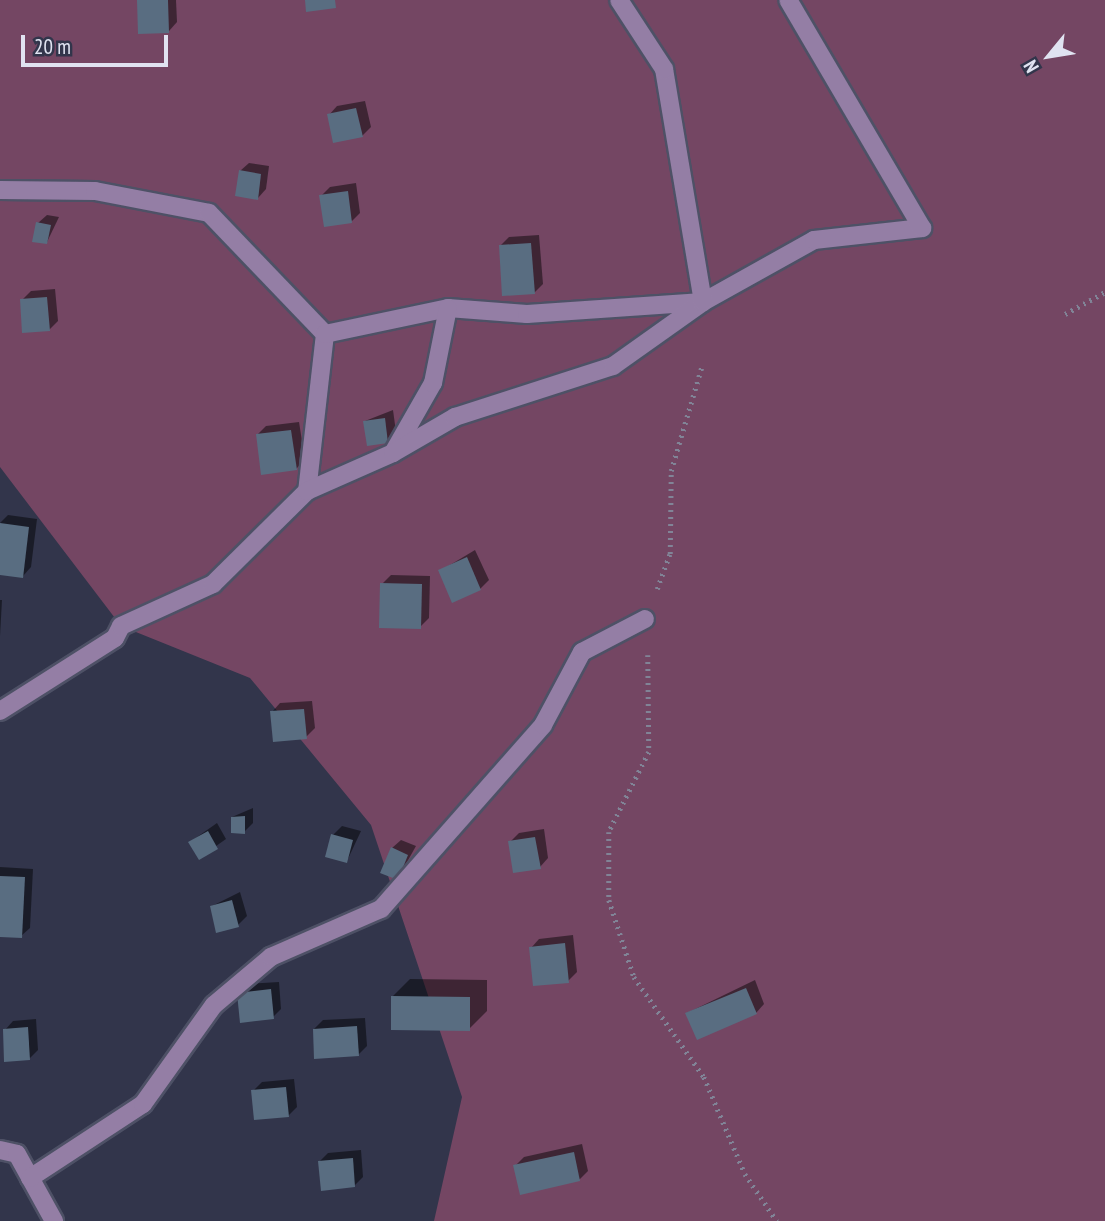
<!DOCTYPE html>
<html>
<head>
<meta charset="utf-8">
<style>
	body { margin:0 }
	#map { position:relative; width:1105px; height:1221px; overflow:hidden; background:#32354b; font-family:"PT Sans Narrow",sans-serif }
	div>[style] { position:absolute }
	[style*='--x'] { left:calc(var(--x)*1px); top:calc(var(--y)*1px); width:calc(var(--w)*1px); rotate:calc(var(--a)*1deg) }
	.green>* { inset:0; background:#744663 }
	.shadow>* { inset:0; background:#0007 }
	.building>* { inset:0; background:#596d81 }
	.path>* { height:4.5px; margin-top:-2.25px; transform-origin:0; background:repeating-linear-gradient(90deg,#818497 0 2px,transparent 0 7px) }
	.roads { filter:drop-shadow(2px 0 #4e5166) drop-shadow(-2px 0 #4e5166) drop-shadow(0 2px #4e5166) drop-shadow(0 -2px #4e5166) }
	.minor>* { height:18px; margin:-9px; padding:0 9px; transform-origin:9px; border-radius:9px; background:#947ea5 }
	span { translate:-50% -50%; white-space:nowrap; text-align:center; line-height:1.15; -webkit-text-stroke:5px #32354b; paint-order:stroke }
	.north { position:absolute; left:1014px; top:21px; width:70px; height:70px; -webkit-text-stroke:5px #32354b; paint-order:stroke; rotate:240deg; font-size:19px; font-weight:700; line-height:28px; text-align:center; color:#e0e3f1 }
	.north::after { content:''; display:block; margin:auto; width:24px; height:32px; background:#e0e3f1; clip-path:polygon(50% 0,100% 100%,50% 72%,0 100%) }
	.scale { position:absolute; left:21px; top:35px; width:147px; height:32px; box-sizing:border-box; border:4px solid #e0e3f1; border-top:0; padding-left:9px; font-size:21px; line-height:24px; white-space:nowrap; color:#e0e3f1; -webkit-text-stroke:5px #32354b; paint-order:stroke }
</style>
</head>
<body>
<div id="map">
	<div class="green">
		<i style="clip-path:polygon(0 0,1105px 0,1105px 1221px,434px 1221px,462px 1097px,371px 825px,250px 678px,121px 626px,0 467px)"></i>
	</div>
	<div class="shadow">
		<i style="clip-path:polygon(139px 0,176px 0,177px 22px,169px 31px)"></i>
		<i style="clip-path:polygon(365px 101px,371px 127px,362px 136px,329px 115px,337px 106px)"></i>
		<i style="clip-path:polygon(249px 163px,269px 166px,266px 189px,258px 198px,240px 171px)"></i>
		<i style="clip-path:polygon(356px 183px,360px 213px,352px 221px,321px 196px,330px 187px)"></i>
		<i style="clip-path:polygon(47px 215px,59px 217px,47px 242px,38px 223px)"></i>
		<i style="clip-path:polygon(539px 235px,543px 284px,534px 293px,501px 245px,509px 237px)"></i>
		<i style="clip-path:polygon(55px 289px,58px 321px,49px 330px,22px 300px,31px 291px)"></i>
		<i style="clip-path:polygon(393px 410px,396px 432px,388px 441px,365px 421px)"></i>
		<i style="clip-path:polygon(299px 422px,305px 460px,296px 469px,258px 434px,266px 426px)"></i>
		<i style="clip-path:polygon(8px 515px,37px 519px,31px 567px,23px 576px,0 573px,0 523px)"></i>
		<i style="clip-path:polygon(475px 550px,489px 580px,480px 589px,440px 571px)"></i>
		<i style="clip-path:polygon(391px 575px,430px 576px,429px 618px,420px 627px,382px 584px)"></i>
		<i style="clip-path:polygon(0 600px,2px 600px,0 636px)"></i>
		<i style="clip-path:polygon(312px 701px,315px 728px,306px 737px,272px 712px,280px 703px)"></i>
		<i style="clip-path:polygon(253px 808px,253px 823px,244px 832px,232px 817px)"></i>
		<i style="clip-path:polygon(217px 823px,226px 839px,199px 858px,190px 842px)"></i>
		<i style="clip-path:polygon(342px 826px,361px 831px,347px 861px,333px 835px)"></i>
		<i style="clip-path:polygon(544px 829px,548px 858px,540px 867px,510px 842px,519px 833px)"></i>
		<i style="clip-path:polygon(401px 840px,416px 846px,398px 878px,392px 848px)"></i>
		<i style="clip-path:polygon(0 867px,33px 869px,30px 928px,21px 936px,0 935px)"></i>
		<i style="clip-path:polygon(240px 892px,247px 916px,238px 925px,212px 906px)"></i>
		<i style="clip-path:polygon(573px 935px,577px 972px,568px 981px,531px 948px,539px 939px)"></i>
		<i style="clip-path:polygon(410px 979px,487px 980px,487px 1011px,469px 1029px,393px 996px)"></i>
		<i style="clip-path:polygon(755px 980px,764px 1004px,756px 1013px,687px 1013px)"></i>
		<i style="clip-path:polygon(279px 982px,281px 1009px,273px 1017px,238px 993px,247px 984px)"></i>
		<i style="clip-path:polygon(365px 1018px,367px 1046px,358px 1055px,314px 1029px,323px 1020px)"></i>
		<i style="clip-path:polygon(36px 1019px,38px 1050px,30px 1058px,5px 1030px,13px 1021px)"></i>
		<i style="clip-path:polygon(294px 1079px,297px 1107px,288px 1116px,253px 1091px,262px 1082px)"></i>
		<i style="clip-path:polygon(582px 1144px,588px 1171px,580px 1179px,515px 1166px,524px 1157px)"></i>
		<i style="clip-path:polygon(361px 1150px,363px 1177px,355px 1185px,320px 1161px,328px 1153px)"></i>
	</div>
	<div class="building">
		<i style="clip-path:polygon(137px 0,168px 0,169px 33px,138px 34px)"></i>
		<i style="clip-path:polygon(305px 0,335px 0,336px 8px,306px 12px)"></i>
		<i style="clip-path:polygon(356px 108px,363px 137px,333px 143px,327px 114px)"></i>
		<i style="clip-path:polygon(239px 170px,261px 174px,258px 200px,235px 196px)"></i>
		<i style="clip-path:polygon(348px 191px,352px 223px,324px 227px,319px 195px)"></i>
		<i style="clip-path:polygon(36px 222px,51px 225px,47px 244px,32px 242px)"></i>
		<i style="clip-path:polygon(531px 243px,535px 294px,502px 296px,499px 245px)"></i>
		<i style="clip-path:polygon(47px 297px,50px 331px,22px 333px,20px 299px)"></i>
		<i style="clip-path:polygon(385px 418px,388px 443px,367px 446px,363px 421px)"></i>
		<i style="clip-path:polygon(291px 430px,297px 470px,261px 475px,256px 434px)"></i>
		<i style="clip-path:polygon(0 523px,29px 527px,23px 578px,0 575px)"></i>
		<i style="clip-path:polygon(467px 557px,481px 590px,452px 603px,438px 570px)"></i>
		<i style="clip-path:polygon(380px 583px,422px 584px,421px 629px,379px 628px)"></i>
		<i style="clip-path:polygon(304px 709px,307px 739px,273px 742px,270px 711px)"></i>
		<i style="clip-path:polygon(245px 816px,245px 834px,231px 833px,231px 817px)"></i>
		<i style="clip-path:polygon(208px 831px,218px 849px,199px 860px,188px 842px)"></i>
		<i style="clip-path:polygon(331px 834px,353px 840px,347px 863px,325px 857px)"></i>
		<i style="clip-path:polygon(535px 837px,541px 869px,513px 873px,508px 841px)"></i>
		<i style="clip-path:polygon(391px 847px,408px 855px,398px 880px,380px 873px)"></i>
		<i style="clip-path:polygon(0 876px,25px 877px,22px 938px,0 937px)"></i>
		<i style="clip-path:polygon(232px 900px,239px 927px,216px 933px,210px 906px)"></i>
		<i style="clip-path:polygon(565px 943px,569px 983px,533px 986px,529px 947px)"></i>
		<i style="clip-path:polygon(746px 988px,757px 1014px,697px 1040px,685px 1013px)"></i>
		<i style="clip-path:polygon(271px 989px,274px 1019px,240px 1023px,237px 993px)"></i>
		<i style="clip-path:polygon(391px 996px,470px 997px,470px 1031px,391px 1030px)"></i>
		<i style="clip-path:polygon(357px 1026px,359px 1056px,314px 1059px,313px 1029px)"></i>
		<i style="clip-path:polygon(28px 1027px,30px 1060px,4px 1062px,3px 1029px)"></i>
		<i style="clip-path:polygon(286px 1087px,289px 1117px,254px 1120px,251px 1090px)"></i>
		<i style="clip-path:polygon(574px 1152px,580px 1181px,520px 1195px,513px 1165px)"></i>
		<i style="clip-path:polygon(353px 1158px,355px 1187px,321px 1191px,318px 1161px)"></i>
	</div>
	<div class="path">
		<i style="--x:1065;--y:314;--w:46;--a:-28.8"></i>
		<i style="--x:657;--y:589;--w:37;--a:-70"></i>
		<i style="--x:670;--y:554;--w:83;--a:-89.3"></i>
		<i style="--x:671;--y:471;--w:109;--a:-73.6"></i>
		<i style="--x:648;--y:655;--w:97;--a:89.4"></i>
		<i style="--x:649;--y:752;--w:89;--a:116.6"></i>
		<i style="--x:609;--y:832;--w:68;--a:90"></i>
		<i style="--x:609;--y:900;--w:81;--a:72"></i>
		<i style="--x:634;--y:977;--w:122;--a:55"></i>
		<i style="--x:704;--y:1077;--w:105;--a:67.1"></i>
		<i style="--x:745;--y:1174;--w:57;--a:55.8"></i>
	</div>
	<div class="roads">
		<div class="minor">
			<i style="--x:0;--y:190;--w:95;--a:0.6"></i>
			<i style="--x:95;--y:191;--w:116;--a:10.9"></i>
			<i style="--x:209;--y:213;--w:168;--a:46.2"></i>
			<i style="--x:325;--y:334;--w:158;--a:96.5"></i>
			<i style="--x:325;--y:334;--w:126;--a:-11.9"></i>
			<i style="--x:448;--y:308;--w:79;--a:4.3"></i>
			<i style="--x:527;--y:314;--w:176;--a:-3.9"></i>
			<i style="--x:703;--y:302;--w:127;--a:-29.2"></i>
			<i style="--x:814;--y:240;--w:109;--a:-6.3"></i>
			<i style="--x:922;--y:228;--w:264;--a:-120.4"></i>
			<i style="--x:393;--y:453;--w:81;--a:-60.3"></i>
			<i style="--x:433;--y:383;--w:76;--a:-78.7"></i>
			<i style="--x:0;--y:711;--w:136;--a:-32.4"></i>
			<i style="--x:115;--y:638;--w:13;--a:-63"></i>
			<i style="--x:121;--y:626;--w:101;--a:-24.5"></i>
			<i style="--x:213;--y:584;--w:132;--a:-44.7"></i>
			<i style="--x:307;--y:491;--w:94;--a:-23.8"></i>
			<i style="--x:393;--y:453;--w:72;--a:-30.1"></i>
			<i style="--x:455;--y:417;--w:166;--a:-17.9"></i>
			<i style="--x:613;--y:366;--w:110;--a:-35.4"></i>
			<i style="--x:703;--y:302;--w:236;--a:-99.5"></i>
			<i style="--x:664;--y:69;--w:82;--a:-123.1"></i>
			<i style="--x:0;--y:1150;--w:17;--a:13"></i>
			<i style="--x:17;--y:1154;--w:77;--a:61.1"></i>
			<i style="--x:30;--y:1178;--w:135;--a:-33.2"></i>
			<i style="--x:143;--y:1104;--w:122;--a:-54.4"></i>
			<i style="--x:214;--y:1005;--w:75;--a:-40.1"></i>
			<i style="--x:271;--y:957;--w:120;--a:-23.6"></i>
			<i style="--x:381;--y:909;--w:245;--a:-48.6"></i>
			<i style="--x:543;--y:725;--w:83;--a:-61.9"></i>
			<i style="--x:582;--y:652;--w:71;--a:-27.6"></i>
		</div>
	</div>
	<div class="north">N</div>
	<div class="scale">20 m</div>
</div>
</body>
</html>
